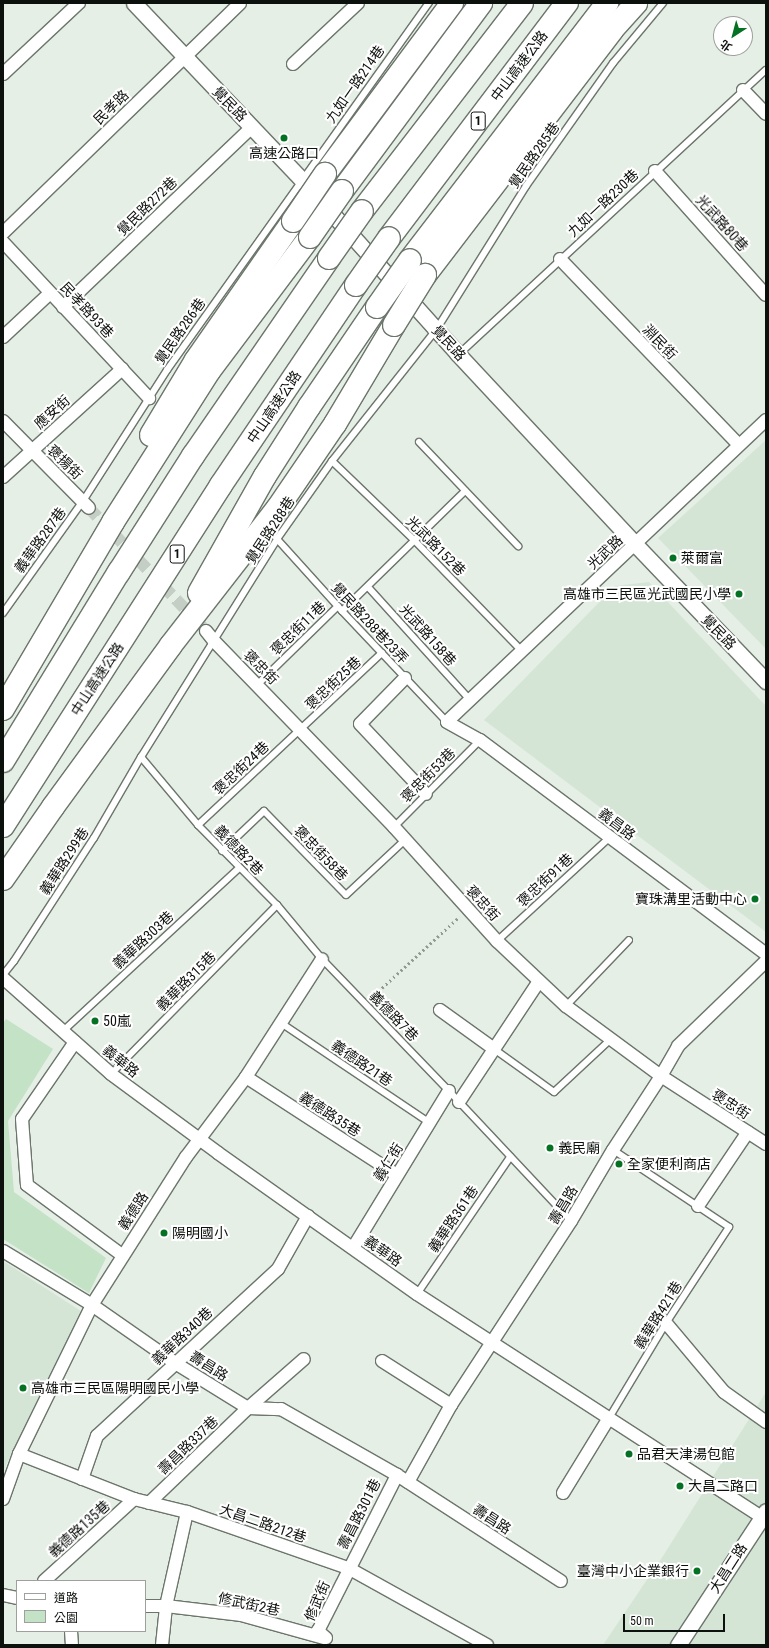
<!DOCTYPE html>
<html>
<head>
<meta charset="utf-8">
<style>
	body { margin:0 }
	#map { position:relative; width:769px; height:1648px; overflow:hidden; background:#e5efe5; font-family:"Roboto Condensed","Noto Sans TC",sans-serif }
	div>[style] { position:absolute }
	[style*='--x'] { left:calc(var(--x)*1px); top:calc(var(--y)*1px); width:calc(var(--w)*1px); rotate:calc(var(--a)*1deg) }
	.built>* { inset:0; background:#d4e5d5 }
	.green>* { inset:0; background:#c4e2c5 }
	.minor-tunnel>* { height:12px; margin-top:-6px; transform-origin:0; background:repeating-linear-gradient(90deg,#c5cec5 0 12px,transparent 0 18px) }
	.path>* { height:2.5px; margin-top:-1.25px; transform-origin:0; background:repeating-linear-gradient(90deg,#939a93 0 2px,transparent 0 5px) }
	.roads { filter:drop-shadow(1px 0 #6c756c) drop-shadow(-1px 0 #6c756c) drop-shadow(0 1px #6c756c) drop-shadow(0 -1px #6c756c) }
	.service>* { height:6px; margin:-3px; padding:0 3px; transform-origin:3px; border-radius:3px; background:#fff }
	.minor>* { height:12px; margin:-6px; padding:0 6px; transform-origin:6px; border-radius:6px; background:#fff }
	.tertiary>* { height:15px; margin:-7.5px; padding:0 7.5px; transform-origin:7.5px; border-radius:7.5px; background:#fff }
	.motorway>* { height:22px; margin:-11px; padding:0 11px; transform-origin:11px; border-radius:11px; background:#fff }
	.bridges { filter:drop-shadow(1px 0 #6c756c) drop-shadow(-1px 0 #6c756c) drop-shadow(0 1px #6c756c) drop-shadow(0 -1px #6c756c) }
	.motorway-bridge>* { height:22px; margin:-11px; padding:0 11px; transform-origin:11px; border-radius:11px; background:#fff }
	.dots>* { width:11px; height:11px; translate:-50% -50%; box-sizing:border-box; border:2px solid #fff; border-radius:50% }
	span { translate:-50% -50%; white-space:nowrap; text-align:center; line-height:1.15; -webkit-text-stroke:4px #fff; paint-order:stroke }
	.shield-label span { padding:1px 3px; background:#fff; border:1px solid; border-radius:3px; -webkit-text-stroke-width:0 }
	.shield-label { font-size:13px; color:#0d110d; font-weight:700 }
	.street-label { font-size:14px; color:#0d110d }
	.poi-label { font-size:14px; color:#0d110d }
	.left { translate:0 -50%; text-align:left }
	.right { translate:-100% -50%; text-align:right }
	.frame { position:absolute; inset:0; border:4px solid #0d110d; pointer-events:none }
	.legend { position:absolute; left:16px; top:1580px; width:130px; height:52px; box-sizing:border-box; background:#fff; border:1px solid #9ea09e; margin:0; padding:5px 7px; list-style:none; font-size:12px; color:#0d110d }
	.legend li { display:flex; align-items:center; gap:8px; height:20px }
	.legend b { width:20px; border:1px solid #9ea09e }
	.north { position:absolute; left:713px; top:16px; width:40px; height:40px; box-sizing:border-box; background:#fff; border:1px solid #9ea09e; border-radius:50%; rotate:216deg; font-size:11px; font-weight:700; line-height:16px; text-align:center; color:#0d110d }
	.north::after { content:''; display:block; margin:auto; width:14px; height:18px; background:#057122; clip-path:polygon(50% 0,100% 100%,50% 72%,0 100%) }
	.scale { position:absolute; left:623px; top:1614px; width:102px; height:18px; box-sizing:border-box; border:2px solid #0d110d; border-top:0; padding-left:5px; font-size:12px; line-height:14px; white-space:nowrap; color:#0d110d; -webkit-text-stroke:3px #fff; paint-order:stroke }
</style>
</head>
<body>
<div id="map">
	<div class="built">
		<i style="clip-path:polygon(766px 440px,766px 649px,658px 538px)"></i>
		<i style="clip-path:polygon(649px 582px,766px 706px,766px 932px,484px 720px,615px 586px)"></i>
		<i style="clip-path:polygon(3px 1261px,81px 1311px,3px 1471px)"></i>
		<i style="clip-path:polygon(766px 1392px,766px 1645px,603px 1645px,663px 1556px)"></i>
	</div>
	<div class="green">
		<i style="clip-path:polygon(6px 1019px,53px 1049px,8px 1121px,14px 1192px,106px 1258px,89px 1293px,3px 1239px,3px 1023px)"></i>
	</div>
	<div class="minor-tunnel">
		<i style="--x:89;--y:508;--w:170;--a:46.4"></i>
	</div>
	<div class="path">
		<i style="--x:371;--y:998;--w:120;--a:-42.6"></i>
	</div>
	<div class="roads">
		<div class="service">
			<i style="--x:459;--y:354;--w:418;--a:-42.8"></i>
			<i style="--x:419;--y:442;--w:144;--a:46.4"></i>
			<i style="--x:332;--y:461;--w:114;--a:43.9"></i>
			<i style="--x:414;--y:540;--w:155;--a:45.8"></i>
			<i style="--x:277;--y:539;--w:97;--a:47.9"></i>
			<i style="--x:342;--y:611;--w:153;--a:46.6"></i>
			<i style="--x:368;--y:587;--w:152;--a:47.9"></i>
			<i style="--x:342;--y:611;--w:172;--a:-44.3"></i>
			<i style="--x:3;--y:613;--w:138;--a:-54.5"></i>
			<i style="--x:83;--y:501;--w:156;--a:-57.3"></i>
			<i style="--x:167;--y:370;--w:451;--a:-54.5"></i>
			<i style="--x:257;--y:685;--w:113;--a:-44.3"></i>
			<i style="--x:141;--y:757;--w:89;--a:50"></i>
			<i style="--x:198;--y:825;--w:112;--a:45.4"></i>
			<i style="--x:277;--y:905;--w:70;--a:50.2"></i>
			<i style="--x:322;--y:959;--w:183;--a:46.1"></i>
			<i style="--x:449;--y:1091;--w:178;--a:46.8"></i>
			<i style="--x:198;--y:825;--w:252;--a:-43.1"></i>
			<i style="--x:394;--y:827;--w:122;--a:-45.3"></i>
			<i style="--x:222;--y:851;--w:58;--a:-43.6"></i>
			<i style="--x:264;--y:811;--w:117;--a:45.7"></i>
			<i style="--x:346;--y:895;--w:81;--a:-43"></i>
			<i style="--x:497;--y:941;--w:154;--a:-42.6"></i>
			<i style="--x:3;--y:975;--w:18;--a:-52"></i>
			<i style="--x:14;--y:961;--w:147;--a:-57"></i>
			<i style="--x:94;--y:838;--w:94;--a:-59.9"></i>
			<i style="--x:141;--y:757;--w:257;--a:-58"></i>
			<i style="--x:277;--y:539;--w:95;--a:-54.8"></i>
			<i style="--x:332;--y:461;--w:167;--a:-51.6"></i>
			<i style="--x:436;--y:330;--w:170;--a:-58"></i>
			<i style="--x:526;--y:186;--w:151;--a:-54.7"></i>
			<i style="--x:613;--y:63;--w:78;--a:-50.2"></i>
			<i style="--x:566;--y:1006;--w:91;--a:-46.3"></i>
			<i style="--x:281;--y:1023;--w:179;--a:33.9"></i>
			<i style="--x:63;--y:1031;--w:240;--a:-42.8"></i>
			<i style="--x:494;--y:1049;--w:74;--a:35.6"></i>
			<i style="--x:554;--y:1092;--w:78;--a:-42.9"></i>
			<i style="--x:111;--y:1074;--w:237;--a:-45.5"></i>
			<i style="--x:417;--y:1294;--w:166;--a:-55.8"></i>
			<i style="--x:609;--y:1418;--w:111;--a:-59"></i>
			<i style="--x:666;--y:1323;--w:115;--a:-56.7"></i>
			<i style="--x:729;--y:1227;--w:139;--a:-146.4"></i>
		</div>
		<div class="minor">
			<i style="--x:293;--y:64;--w:89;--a:-43.2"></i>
			<i style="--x:3;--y:74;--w:104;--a:-43.1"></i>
			<i style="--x:743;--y:90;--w:33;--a:46"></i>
			<i style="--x:655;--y:171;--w:166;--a:48.2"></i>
			<i style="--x:3;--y:233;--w:330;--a:-44.1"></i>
			<i style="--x:3;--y:242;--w:214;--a:46.9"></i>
			<i style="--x:560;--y:259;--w:258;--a:46.1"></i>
			<i style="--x:63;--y:307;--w:261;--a:-43.6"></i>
			<i style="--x:3;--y:337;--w:64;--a:-43.1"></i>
			<i style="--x:766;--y:420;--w:439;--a:136.6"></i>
			<i style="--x:447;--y:722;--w:38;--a:29"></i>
			<i style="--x:480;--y:740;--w:357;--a:36.8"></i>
			<i style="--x:3;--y:421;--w:122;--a:45.3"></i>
			<i style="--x:3;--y:477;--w:161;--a:-42.2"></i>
			<i style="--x:206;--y:631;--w:13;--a:51"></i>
			<i style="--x:214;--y:641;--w:259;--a:45.9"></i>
			<i style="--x:394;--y:827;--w:154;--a:47.9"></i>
			<i style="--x:497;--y:941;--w:95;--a:43.3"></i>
			<i style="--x:566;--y:1006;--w:118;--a:36.4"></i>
			<i style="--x:661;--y:1076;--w:125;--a:32.9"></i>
			<i style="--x:405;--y:678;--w:64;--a:134.4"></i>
			<i style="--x:360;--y:724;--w:96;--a:46.7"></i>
			<i style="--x:3;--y:978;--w:144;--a:41.6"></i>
			<i style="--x:111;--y:1074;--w:133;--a:36.4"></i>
			<i style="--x:218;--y:1153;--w:244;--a:35.3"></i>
			<i style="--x:417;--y:1294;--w:416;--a:32.9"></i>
			<i style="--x:440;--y:1010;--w:67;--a:35.8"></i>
			<i style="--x:75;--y:1042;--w:93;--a:124.5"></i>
			<i style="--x:22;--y:1119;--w:66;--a:85.7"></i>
			<i style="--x:27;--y:1185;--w:118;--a:36.4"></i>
			<i style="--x:246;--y:1077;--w:180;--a:33"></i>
			<i style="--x:459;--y:1102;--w:145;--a:-56.5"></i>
			<i style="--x:698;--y:1206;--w:89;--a:-56"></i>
			<i style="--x:353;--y:1248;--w:184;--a:-58.6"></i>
			<i style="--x:3;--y:1251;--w:104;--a:31.2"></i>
			<i style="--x:92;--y:1305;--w:101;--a:34.9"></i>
			<i style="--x:175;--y:1363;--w:86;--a:31.7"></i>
			<i style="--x:248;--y:1408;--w:33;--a:2"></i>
			<i style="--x:281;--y:1409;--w:133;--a:29.6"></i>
			<i style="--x:397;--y:1475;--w:195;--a:32.9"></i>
			<i style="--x:666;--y:1323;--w:90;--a:50"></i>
			<i style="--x:724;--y:1392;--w:52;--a:35.5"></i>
			<i style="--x:382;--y:1361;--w:82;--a:32.5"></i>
			<i style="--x:19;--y:1454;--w:123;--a:21.4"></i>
			<i style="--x:134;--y:1499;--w:55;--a:13.8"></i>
			<i style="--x:187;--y:1512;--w:170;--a:19.2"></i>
			<i style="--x:348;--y:1568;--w:159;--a:29"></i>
			<i style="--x:82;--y:1479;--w:46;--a:-70.8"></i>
			<i style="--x:97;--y:1436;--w:246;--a:-42.7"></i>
			<i style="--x:278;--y:1269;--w:61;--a:-60.5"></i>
			<i style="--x:408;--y:1482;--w:88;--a:-60.8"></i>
			<i style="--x:451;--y:1405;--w:220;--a:-56.9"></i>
			<i style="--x:571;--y:1221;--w:82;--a:-59.4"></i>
			<i style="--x:613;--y:1150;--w:88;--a:-57"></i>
			<i style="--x:661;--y:1076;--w:34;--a:-60"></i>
			<i style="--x:678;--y:1046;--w:122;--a:-44"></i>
			<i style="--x:563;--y:1493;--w:88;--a:-58.5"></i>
			<i style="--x:3;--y:1499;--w:48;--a:-70.4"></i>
			<i style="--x:19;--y:1454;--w:166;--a:-63.9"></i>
			<i style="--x:92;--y:1305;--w:175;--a:-57.6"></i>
			<i style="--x:186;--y:1157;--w:100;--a:-53.1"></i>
			<i style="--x:246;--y:1077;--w:140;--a:-57.2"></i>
			<i style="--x:149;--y:1503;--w:137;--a:-43.8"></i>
			<i style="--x:248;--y:1408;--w:74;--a:-41.2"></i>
			<i style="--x:44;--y:1581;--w:122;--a:-42.3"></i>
			<i style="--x:3;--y:1595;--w:14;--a:12"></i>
			<i style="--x:145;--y:1606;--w:21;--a:0"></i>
			<i style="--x:166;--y:1606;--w:76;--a:6.8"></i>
			<i style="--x:241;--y:1615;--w:86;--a:15.5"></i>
			<i style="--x:71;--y:1631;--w:14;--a:86"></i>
			<i style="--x:326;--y:1638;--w:11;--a:-139"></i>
			<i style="--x:318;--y:1631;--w:175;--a:-63.1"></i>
			<i style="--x:162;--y:1645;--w:39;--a:-84"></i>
			<i style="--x:166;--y:1606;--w:96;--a:-77.4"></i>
		</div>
		<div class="tertiary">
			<i style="--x:134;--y:3;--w:244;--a:46.5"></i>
			<i style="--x:302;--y:180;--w:234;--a:48.1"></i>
			<i style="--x:458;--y:354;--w:260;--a:47"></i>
			<i style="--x:635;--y:544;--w:190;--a:46.3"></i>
			<i style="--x:678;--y:1645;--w:160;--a:-56.7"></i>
		</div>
		<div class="motorway">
			<i style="--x:325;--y:174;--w:213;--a:-53.4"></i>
			<i style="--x:342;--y:191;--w:234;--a:-53.5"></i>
			<i style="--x:362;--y:211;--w:262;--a:-52.4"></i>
			<i style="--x:389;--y:238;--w:295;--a:-52.9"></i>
			<i style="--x:410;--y:260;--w:324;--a:-52.5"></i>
			<i style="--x:425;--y:275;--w:308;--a:-52.6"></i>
			<i style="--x:612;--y:30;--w:36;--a:-48"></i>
			<i style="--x:151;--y:435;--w:87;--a:-59"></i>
			<i style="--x:196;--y:360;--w:169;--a:-55.1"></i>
			<i style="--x:199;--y:593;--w:134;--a:-60.6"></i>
			<i style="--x:265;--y:476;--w:82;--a:-57.5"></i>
			<i style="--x:309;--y:407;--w:121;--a:-55.8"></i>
			<i style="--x:3;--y:709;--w:217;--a:-59.5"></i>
			<i style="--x:113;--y:522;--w:180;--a:-57.5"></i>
			<i style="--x:210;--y:370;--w:166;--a:-53.1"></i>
			<i style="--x:3;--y:761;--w:222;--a:-58.5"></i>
			<i style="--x:119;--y:572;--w:138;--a:-57.5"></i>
			<i style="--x:193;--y:456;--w:240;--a:-55.5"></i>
			<i style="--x:3;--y:826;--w:405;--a:-57.4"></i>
			<i style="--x:221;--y:485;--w:241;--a:-56"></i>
			<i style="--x:3;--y:879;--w:88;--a:-55.2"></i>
			<i style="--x:53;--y:807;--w:200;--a:-53.9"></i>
			<i style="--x:171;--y:645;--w:172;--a:-52.1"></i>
			<i style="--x:277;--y:509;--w:103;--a:-55.7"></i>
			<i style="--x:335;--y:424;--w:115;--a:-59.2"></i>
		</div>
	</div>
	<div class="bridges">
		<div class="motorway-bridge">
			<i style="--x:293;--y:221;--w:57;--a:-55.8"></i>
			<i style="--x:310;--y:237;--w:56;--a:-55.2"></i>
			<i style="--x:329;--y:258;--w:57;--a:-54.9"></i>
			<i style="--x:356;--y:285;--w:57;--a:-54.9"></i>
			<i style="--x:377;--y:307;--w:57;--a:-54.9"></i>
			<i style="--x:394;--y:325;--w:59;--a:-58.2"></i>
		</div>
	</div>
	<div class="dots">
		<i style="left:284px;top:138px;background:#057122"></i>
		<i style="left:673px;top:558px;background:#057122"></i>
		<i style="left:739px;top:594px;background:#057122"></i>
		<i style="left:755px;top:899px;background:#057122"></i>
		<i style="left:95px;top:1021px;background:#057122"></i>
		<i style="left:550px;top:1148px;background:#057122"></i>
		<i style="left:619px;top:1164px;background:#057122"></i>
		<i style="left:164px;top:1233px;background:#057122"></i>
		<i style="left:23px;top:1388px;background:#057122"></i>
		<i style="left:629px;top:1454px;background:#057122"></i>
		<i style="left:680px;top:1486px;background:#057122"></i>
		<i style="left:697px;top:1571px;background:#057122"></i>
	</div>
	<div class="shield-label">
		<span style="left:478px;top:121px">1</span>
		<span style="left:177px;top:554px">1</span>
	</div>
	<div class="street-label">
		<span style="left:519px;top:66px;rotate:-53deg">中山高速公路</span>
		<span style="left:355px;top:84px;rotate:-55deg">九如一路214巷</span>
		<span style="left:230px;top:104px;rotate:46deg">覺民路</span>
		<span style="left:111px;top:107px;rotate:-44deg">民孝路</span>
		<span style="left:534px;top:155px;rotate:-55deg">覺民路285巷</span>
		<span style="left:603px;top:203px;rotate:-43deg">九如一路230巷</span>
		<span style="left:147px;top:206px;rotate:-44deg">覺民路272巷</span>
		<span style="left:722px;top:223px;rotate:48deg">光武路80巷</span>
		<span style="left:87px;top:310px;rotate:47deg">民孝路93巷</span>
		<span style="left:180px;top:331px;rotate:-55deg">覺民路286巷</span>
		<span style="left:660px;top:342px;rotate:46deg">淵民街</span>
		<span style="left:449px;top:343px;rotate:48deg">覺民路</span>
		<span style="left:274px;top:407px;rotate:-56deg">中山高速公路</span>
		<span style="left:52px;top:412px;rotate:-42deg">應安街</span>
		<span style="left:65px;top:462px;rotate:44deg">褒揚街</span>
		<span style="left:270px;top:530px;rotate:-57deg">覺民路288巷</span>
		<span style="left:40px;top:540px;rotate:-54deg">義華路287巷</span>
		<span style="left:436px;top:546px;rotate:45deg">光武路152巷</span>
		<span style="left:605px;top:552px;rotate:-43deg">光武路</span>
		<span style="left:370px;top:623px;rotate:47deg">覺民路288巷23弄</span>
		<span style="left:298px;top:628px;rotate:-44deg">褒忠街11巷</span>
		<span style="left:719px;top:632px;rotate:46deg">覺民路</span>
		<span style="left:428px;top:635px;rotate:48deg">光武路158巷</span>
		<span style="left:261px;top:667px;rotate:45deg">褒忠街</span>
		<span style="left:97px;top:679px;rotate:-57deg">中山高速公路</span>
		<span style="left:333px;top:683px;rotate:-43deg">褒忠街25巷</span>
		<span style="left:241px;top:768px;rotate:-43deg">褒忠街24巷</span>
		<span style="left:428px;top:775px;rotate:-45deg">褒忠街53巷</span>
		<span style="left:617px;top:824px;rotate:37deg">義昌路</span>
		<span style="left:239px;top:850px;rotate:46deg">義德路2巷</span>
		<span style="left:321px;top:853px;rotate:46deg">褒忠街58巷</span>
		<span style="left:64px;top:861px;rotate:-57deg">義華路299巷</span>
		<span style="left:545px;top:880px;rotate:-43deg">褒忠街91巷</span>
		<span style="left:483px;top:903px;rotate:48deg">褒忠街</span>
		<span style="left:143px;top:940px;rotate:-43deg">義華路303巷</span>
		<span style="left:186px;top:981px;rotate:-45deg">義華路315巷</span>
		<span style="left:394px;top:1016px;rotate:46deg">義德路7巷</span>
		<span style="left:121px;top:1061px;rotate:39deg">義華路</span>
		<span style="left:362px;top:1063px;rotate:34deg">義德路21巷</span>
		<span style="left:731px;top:1104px;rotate:33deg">褒忠街</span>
		<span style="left:330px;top:1114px;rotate:33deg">義德路35巷</span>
		<span style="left:388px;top:1162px;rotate:-58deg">義仁街</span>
		<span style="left:563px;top:1205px;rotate:-59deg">壽昌路</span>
		<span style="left:133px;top:1211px;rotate:-57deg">義德路</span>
		<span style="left:453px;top:1219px;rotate:-56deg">義華路361巷</span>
		<span style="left:383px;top:1251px;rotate:35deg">義華路</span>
		<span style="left:658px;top:1315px;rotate:-58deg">義華路421巷</span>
		<span style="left:182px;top:1336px;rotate:-43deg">義華路340巷</span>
		<span style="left:209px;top:1366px;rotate:32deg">壽昌路</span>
		<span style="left:188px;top:1445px;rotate:-44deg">壽昌路337巷</span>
		<span style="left:359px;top:1514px;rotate:-63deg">壽昌路301巷</span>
		<span style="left:492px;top:1519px;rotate:33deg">壽昌路</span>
		<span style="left:263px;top:1523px;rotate:19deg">大昌二路212巷</span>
		<span style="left:79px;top:1529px;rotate:-42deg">義德路135巷</span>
		<span style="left:728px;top:1568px;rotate:-57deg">大昌二路</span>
		<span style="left:317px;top:1601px;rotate:-66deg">修武街</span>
		<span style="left:249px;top:1604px;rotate:12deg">修武街2巷</span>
	</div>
	<div class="poi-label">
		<span style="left:284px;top:153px">高速公路口</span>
		<span class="left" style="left:681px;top:558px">萊爾富</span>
		<span class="right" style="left:731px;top:594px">高雄市三民區光武國民小學</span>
		<span class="right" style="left:747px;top:899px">寶珠溝里活動中心</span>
		<span class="left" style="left:103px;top:1021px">50嵐</span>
		<span class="left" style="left:558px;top:1148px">義民廟</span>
		<span class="left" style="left:627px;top:1164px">全家便利商店</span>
		<span class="left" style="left:172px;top:1233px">陽明國小</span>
		<span class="left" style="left:31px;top:1388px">高雄市三民區陽明國民小學</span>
		<span class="left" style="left:637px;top:1454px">品君天津湯包館</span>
		<span class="left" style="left:688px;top:1486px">大昌二路口</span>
		<span class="right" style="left:689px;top:1571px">臺灣中小企業銀行</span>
	</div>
	<div class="frame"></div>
	<ul class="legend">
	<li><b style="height:5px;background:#fff"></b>道路</li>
	<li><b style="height:11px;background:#c4e2c5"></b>公園</li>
	</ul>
	<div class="north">北</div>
	<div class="scale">50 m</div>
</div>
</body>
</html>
